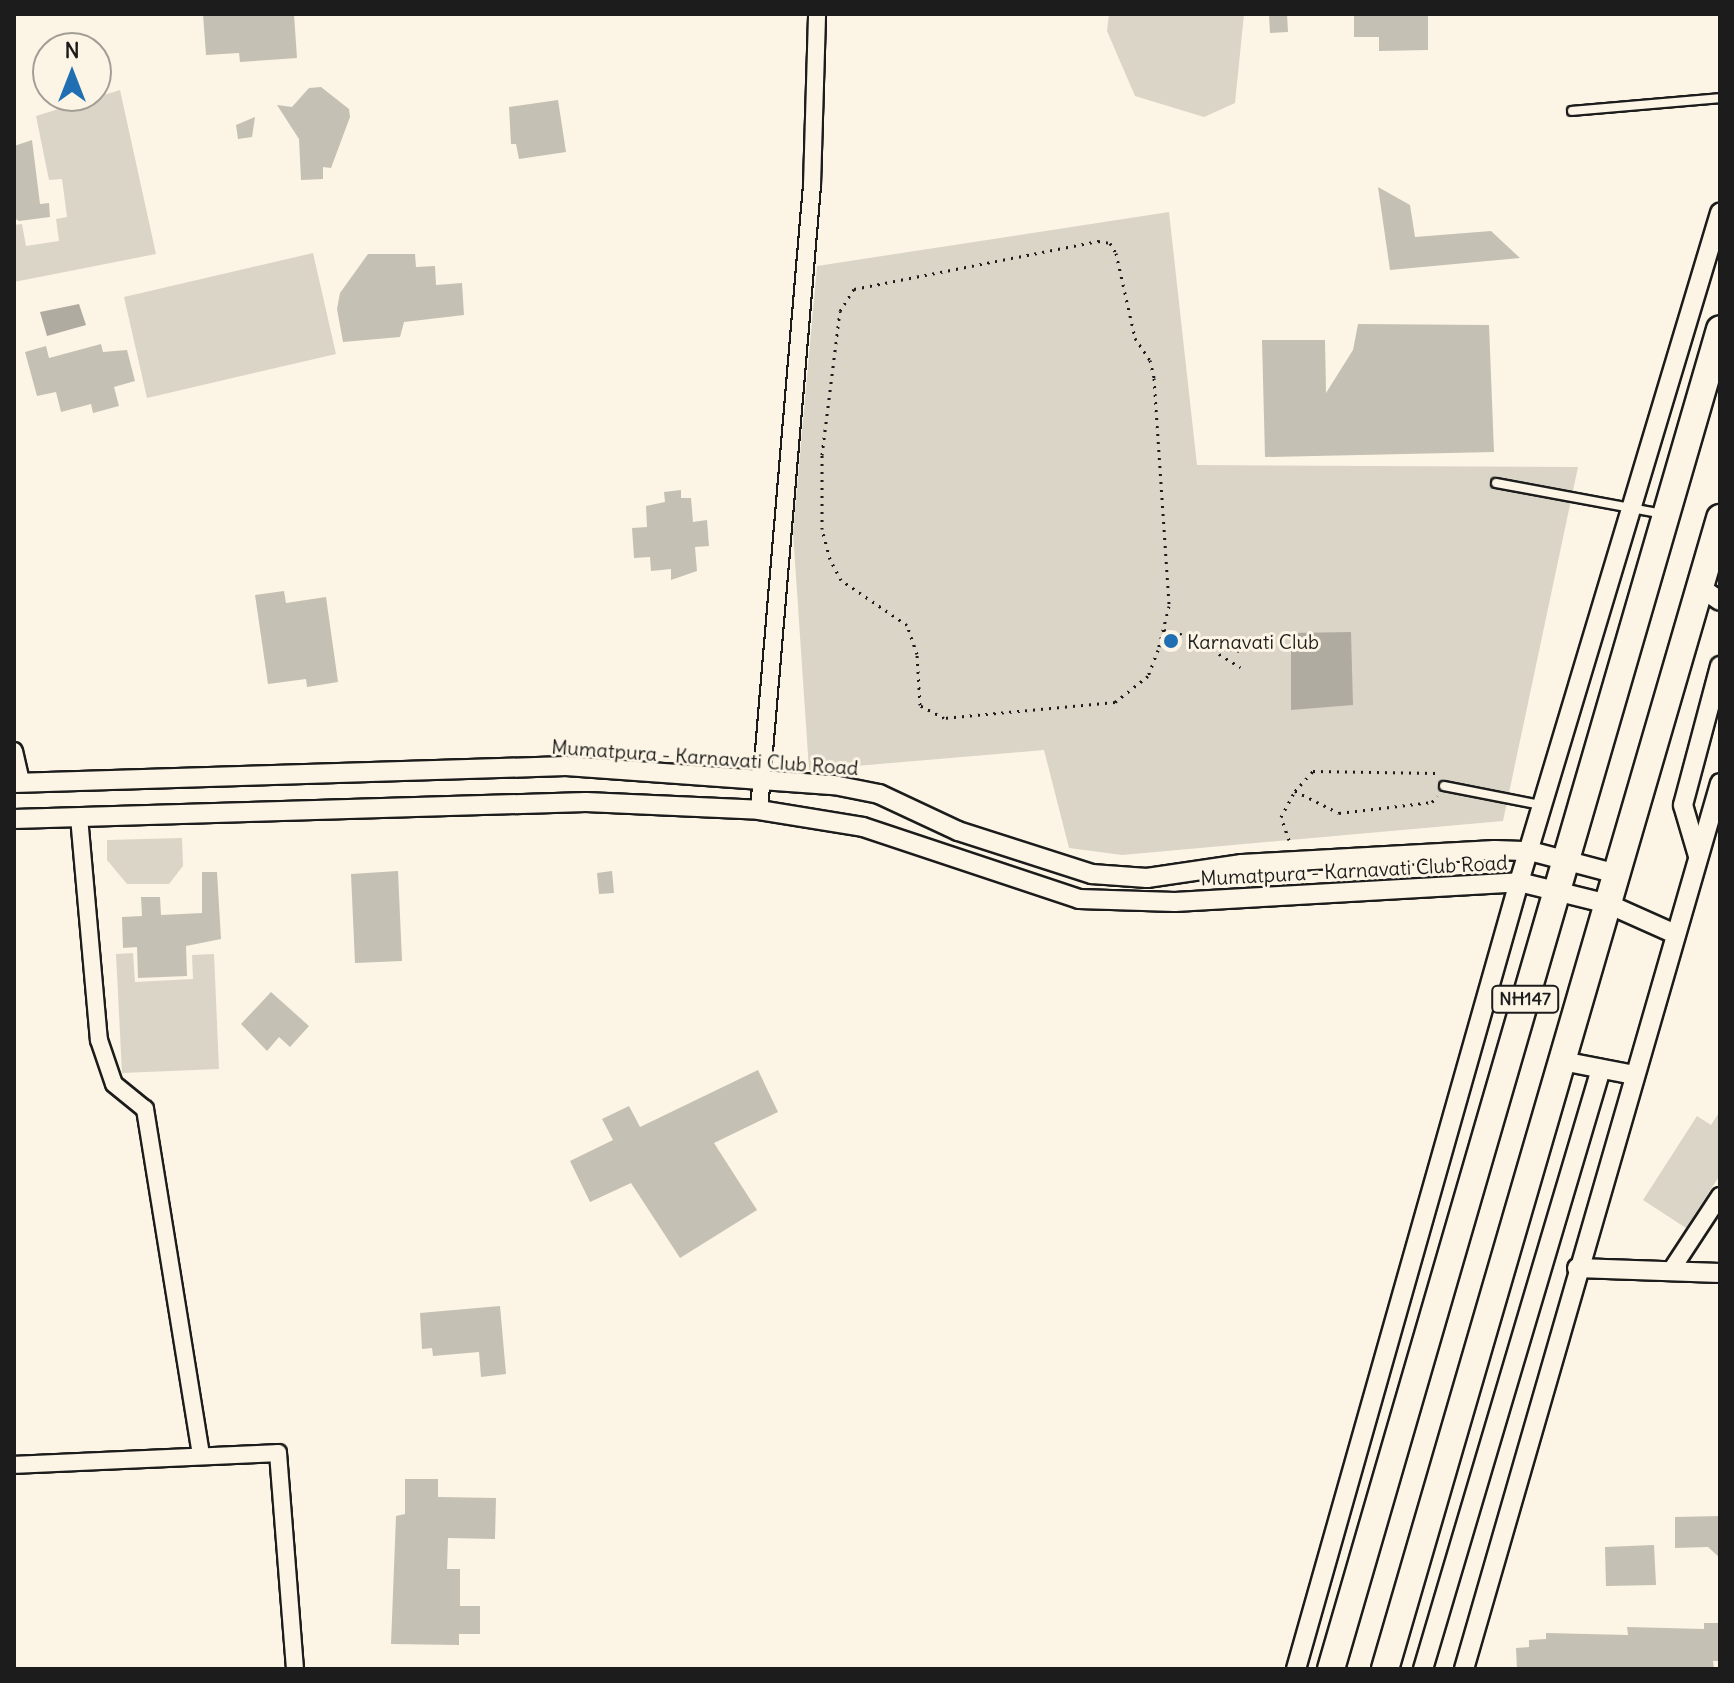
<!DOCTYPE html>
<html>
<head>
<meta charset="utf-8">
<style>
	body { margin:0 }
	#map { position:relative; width:1734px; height:1683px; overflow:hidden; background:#fcf5e5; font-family:Delius,sans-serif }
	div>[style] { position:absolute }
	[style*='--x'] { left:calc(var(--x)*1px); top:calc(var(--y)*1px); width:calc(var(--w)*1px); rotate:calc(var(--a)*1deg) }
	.green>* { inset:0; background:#dbd5c8 }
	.water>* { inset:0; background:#b0aba1 }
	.building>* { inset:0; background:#c4c0b3 }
	.path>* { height:3px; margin-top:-1.5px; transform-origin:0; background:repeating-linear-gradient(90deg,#1c1c1c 0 2px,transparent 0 8px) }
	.roads { filter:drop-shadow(2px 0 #1c1c1c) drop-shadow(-2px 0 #1c1c1c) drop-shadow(0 2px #1c1c1c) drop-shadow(0 -2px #1c1c1c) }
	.service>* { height:8px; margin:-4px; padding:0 4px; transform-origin:4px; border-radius:4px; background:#fcf5e5 }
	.minor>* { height:16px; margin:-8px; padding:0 8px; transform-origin:8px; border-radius:8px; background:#fcf5e5 }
	.tertiary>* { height:18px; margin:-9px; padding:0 9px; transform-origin:9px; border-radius:9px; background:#fcf5e5 }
	.trunk>* { height:26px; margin:-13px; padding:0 13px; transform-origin:13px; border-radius:13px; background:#fcf5e5 }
	.dots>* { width:22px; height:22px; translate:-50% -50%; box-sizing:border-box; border:4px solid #fcf5e5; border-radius:50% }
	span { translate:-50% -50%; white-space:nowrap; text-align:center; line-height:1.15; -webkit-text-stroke:6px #fcf5e5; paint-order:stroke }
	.shield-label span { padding:2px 6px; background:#fcf5e5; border:2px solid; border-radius:6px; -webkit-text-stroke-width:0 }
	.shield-label { font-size:18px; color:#1c1c1c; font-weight:700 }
	.poi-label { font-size:20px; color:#1c1c1c }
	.left { translate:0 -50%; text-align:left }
	.street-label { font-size:20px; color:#1c1c1c }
	.frame { position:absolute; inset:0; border:16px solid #1c1c1c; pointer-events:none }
	.north { position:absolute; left:32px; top:32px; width:80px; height:80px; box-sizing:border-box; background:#fcf5e5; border:2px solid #a29e95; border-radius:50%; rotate:0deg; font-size:22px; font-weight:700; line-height:32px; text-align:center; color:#1c1c1c }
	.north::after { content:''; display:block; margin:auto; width:28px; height:36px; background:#1f6fb2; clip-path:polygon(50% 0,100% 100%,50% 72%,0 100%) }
</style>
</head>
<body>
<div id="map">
	<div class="green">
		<i style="clip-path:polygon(1109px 14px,1244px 14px,1235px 103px,1204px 117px,1135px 96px,1107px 31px)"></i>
		<i style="clip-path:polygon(120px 90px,156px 254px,14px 282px,14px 225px,22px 224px,26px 246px,59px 241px,56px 219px,67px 217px,62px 179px,49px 180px,36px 116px)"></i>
		<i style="clip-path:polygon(1169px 212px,1197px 465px,1578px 467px,1503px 821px,1122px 855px,1069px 848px,1044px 750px,809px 770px,793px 532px,817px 266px)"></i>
		<i style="clip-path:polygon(313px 253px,336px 354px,147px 398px,124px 297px)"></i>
		<i style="clip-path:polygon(182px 838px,183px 866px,169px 884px,127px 884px,107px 860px,107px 840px)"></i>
		<i style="clip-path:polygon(133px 953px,135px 982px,193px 979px,192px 955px,214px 954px,219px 1069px,122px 1073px,116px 954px)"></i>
		<i style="clip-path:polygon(1720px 1111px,1720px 1175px,1686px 1228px,1643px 1200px,1697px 1116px,1711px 1125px)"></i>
	</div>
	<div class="water">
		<i style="clip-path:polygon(79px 304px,86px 325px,47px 336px,40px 312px)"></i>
		<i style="clip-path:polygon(1351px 632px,1353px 705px,1291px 710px,1291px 633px)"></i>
	</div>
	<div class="building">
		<i style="clip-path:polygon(203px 14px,294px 14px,297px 58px,240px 62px,239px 53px,206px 55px)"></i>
		<i style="clip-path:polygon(1269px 14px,1287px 14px,1288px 32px,1270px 33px)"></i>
		<i style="clip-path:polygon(1354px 14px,1428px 14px,1428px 50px,1379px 51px,1379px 37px,1354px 37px)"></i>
		<i style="clip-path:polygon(321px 87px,349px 109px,350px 117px,331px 168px,323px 167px,323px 179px,301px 180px,299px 139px,277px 105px,292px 107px,309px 88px)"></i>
		<i style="clip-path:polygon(558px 100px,566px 152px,519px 159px,516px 144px,511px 144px,509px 107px)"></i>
		<i style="clip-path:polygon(255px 117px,252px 137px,238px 139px,236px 125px)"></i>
		<i style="clip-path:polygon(32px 140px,40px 204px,49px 203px,50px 217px,19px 221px,14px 218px,14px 146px)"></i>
		<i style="clip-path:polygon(1378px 187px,1410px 205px,1415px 237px,1491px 231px,1520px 258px,1390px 270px)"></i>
		<i style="clip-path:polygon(368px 254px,415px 254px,416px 267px,435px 266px,436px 285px,462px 283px,464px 315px,404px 322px,400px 337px,343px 342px,337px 309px,340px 293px)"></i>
		<i style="clip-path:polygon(1358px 324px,1489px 325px,1494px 452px,1265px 457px,1262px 340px,1325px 340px,1326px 393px,1353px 350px)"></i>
		<i style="clip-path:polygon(101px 344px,103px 352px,127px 350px,135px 381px,114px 387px,119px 406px,93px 413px,91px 404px,61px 412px,56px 392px,37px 396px,25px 352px,46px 346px,49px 358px)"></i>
		<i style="clip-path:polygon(681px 490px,681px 498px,691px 498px,693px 522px,707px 520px,709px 546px,695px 547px,697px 571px,671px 580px,671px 569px,651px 571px,650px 557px,634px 558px,632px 528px,647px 527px,646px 506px,665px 502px,664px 492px)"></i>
		<i style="clip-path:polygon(284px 591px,286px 603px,326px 597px,338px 682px,307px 687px,306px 679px,268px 684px,255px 595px)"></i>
		<i style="clip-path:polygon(398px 871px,402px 961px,355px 963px,351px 874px)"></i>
		<i style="clip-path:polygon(612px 871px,614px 893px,599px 894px,597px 873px)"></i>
		<i style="clip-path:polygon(202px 872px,217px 872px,221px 939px,186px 946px,187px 976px,138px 978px,137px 947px,123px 948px,122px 917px,142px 916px,141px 897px,160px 897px,161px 915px,202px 913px)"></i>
		<i style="clip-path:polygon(271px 992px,309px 1026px,290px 1047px,279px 1037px,267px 1051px,241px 1024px)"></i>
		<i style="clip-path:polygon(758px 1070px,778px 1112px,714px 1143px,757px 1210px,680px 1258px,631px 1183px,590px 1202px,570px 1161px,613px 1140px,602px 1119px,629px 1106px,640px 1127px)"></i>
		<i style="clip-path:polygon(500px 1306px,506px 1374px,481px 1377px,479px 1352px,433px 1356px,432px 1348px,422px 1349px,420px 1313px)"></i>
		<i style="clip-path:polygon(405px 1479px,438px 1479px,438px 1497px,496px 1498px,495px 1539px,448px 1538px,447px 1569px,460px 1569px,460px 1606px,480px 1606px,480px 1634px,459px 1634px,459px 1645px,391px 1644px,396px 1516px,405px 1514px)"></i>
		<i style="clip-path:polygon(1720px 1516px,1720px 1558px,1708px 1547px,1675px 1548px,1675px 1517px)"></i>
		<i style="clip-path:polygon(1654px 1545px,1656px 1585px,1606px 1586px,1605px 1547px)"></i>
		<i style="clip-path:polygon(1704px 1623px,1720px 1623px,1720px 1661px,1713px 1661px,1714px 1669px,1517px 1669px,1516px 1648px,1529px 1647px,1529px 1640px,1546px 1639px,1546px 1633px,1628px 1635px,1627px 1627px,1704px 1629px)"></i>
	</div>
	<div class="path">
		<i style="--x:1098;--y:241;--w:12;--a:9"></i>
		<i style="--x:1110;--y:243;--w:12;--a:59"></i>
		<i style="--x:1116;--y:253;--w:87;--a:77.4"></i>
		<i style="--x:1135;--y:338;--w:27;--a:56"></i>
		<i style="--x:1150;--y:360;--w:18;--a:77"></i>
		<i style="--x:1154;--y:378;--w:228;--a:86.2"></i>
		<i style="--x:1169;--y:606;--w:45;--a:104"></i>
		<i style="--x:1158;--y:650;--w:28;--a:111"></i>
		<i style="--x:1148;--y:676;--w:42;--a:141.8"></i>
		<i style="--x:1115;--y:702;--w:172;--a:174.7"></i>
		<i style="--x:944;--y:718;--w:27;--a:-152"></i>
		<i style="--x:920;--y:705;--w:51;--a:-93.4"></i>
		<i style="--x:917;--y:654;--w:31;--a:-109"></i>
		<i style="--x:907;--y:625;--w:80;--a:-145.7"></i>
		<i style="--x:841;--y:580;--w:24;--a:-118"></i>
		<i style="--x:830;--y:559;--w:31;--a:-105"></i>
		<i style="--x:822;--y:529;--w:74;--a:-90"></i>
		<i style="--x:822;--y:455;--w:145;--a:-82.9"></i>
		<i style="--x:840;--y:311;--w:26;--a:-58"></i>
		<i style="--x:854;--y:289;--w:249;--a:-11.1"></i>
		<i style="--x:1164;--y:630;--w:29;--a:14"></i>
		<i style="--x:1192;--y:637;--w:57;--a:32"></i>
		<i style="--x:1213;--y:647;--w:27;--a:8"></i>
		<i style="--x:1295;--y:791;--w:27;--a:-48"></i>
		<i style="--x:1313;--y:771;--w:124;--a:0.9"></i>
		<i style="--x:1289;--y:840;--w:24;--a:-109"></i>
		<i style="--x:1281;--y:817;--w:30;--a:-62"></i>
		<i style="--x:1295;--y:791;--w:49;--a:26.6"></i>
		<i style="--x:1339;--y:813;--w:94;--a:-6.7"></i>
		<i style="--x:1432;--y:802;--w:8;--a:-50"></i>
	</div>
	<div class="roads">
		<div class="service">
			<i style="--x:1572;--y:111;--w:149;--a:-5"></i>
			<i style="--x:1496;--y:483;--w:171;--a:10.5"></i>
			<i style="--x:1444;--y:786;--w:99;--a:11.1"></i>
		</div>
		<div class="minor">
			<i style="--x:14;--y:751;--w:32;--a:77"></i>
			<i style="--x:759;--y:810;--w:627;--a:-85.15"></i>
			<i style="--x:812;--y:185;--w:171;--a:-88.3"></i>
			<i style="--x:79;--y:817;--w:224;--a:84.9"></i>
			<i style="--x:99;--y:1040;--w:46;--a:71.2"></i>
			<i style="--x:114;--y:1084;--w:40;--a:39"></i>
			<i style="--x:145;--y:1109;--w:351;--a:80.8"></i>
			<i style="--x:1670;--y:1272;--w:91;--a:-56.7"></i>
			<i style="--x:14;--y:1465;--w:264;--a:-2.6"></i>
			<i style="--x:278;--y:1453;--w:217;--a:85.5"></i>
		</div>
		<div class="tertiary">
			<i style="--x:1700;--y:587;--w:24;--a:35"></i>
			<i style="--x:14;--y:783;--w:552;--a:-1.76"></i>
			<i style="--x:566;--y:766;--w:269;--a:4.1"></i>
			<i style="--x:834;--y:785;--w:46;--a:11.3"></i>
			<i style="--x:879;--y:794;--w:87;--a:25.1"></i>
			<i style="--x:958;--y:831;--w:141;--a:17.8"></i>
			<i style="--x:1092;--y:874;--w:55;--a:4.2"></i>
			<i style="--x:1147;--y:878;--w:96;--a:-8.4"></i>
			<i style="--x:1242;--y:864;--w:253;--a:-3.2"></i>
			<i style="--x:1495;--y:850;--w:35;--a:2"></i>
			<i style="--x:1530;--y:851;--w:90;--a:14.8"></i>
			<i style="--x:14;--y:819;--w:572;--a:-1.7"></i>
			<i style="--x:586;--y:802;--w:173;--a:2.6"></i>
			<i style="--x:759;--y:810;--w:105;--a:9.3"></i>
			<i style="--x:863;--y:827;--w:228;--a:18.4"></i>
			<i style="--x:1079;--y:899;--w:96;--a:1.8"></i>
			<i style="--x:1175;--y:902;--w:345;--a:-3.3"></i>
			<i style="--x:1519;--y:882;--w:92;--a:13.9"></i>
			<i style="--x:1608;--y:904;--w:73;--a:24.1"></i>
			<i style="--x:1698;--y:856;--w:53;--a:-106.4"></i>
			<i style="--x:1683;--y:805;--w:144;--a:-75.1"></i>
			<i style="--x:1562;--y:1061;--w:73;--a:11"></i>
			<i style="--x:1577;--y:1268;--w:143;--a:2"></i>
			<i style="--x:1296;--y:1669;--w:818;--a:-74.18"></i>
			<i style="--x:1519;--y:882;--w:699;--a:-73.28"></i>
			<i style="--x:1423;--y:1669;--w:626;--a:-73.48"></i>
			<i style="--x:1464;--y:1669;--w:922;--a:-73.88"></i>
		</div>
		<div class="trunk">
			<i style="--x:1331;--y:1669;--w:1395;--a:-73.81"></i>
			<i style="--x:1385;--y:1669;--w:1199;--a:-73.77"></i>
		</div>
	</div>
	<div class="dots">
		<i style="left:1171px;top:641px;background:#1f6fb2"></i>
	</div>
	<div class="shield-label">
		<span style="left:1525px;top:999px">NH147</span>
	</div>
	<div class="poi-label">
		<span class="left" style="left:1187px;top:641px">Karnavati Club</span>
	</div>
	<div class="street-label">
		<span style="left:705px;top:757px;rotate:4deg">Mumatpura - Karnavati Club Road</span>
		<span style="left:1354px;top:870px;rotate:-3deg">Mumatpura - Karnavati Club Road</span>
	</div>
	<div class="frame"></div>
	<div class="north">N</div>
</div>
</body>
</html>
